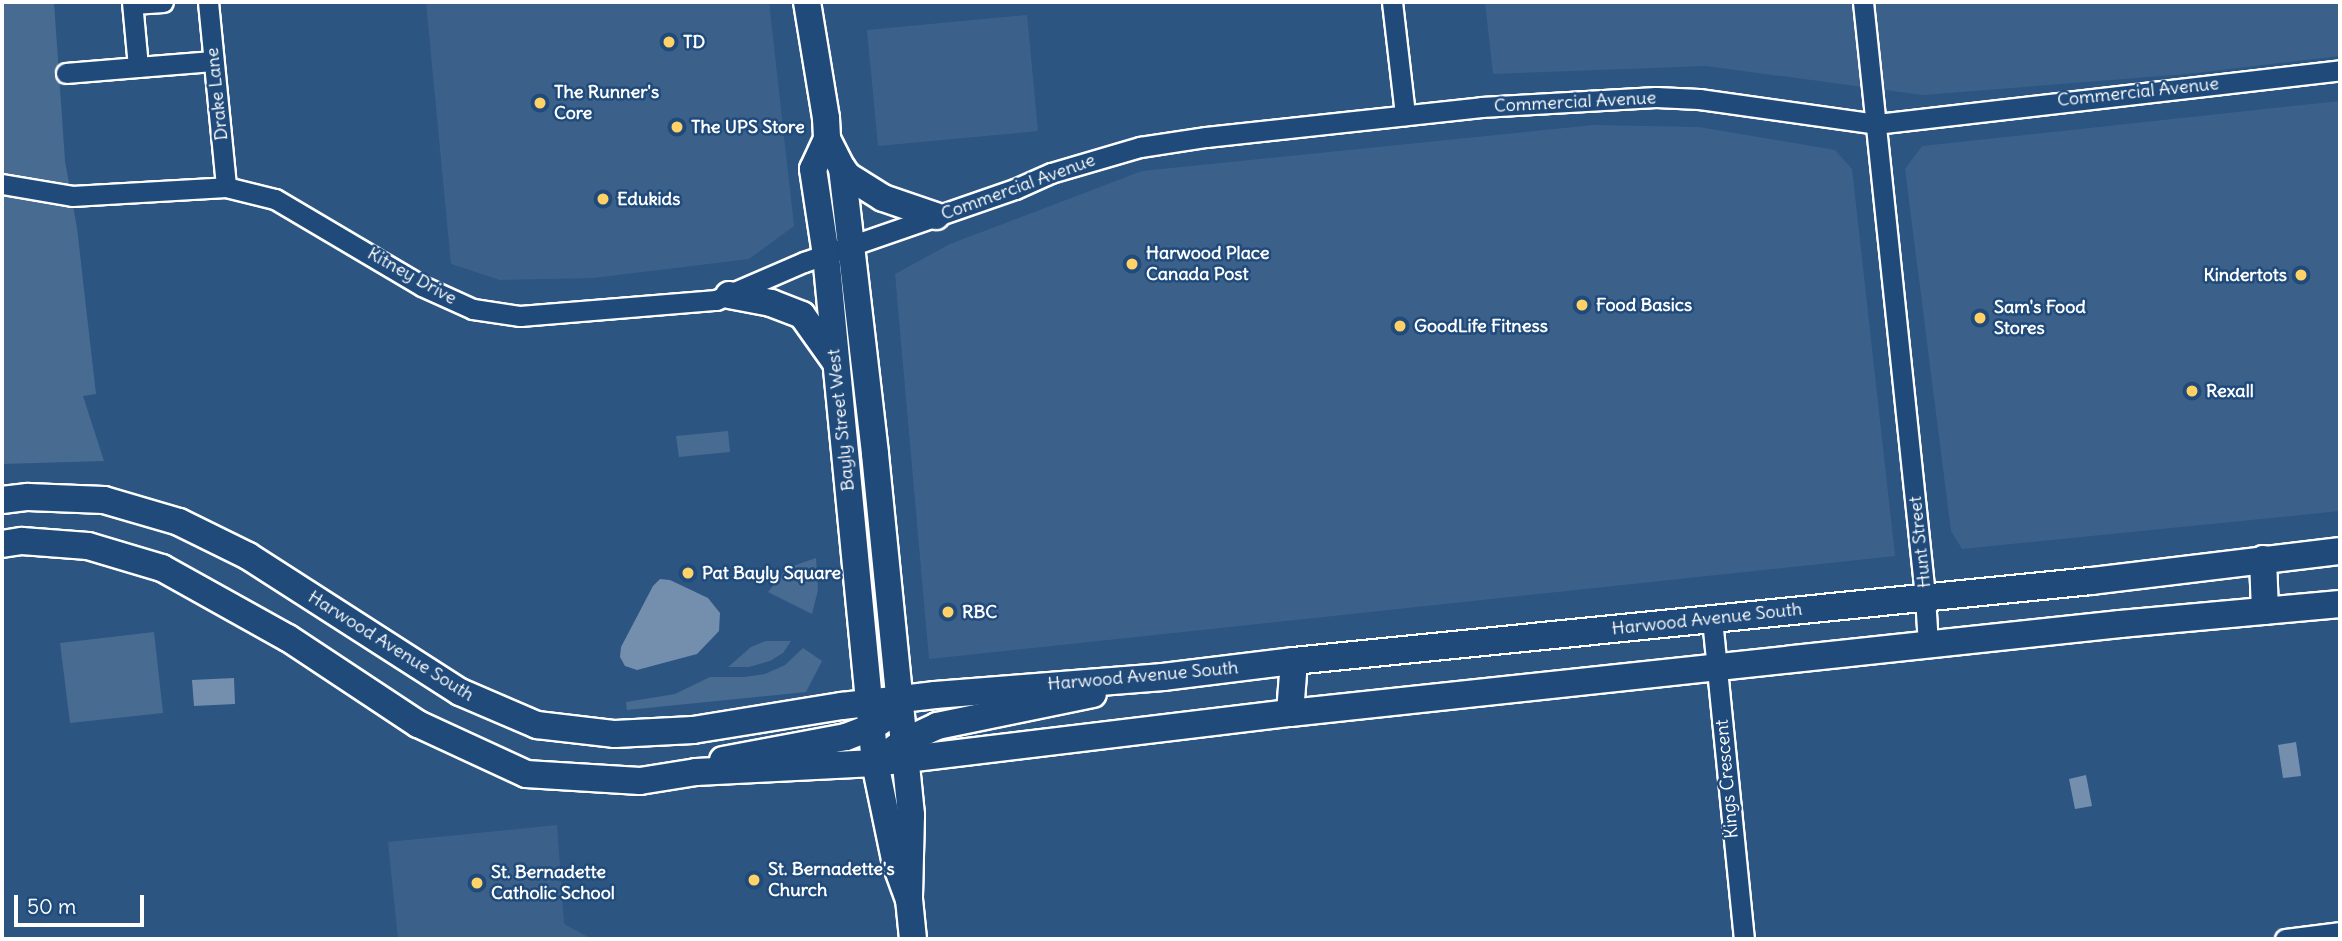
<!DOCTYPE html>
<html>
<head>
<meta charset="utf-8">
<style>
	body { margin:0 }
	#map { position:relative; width:2342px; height:941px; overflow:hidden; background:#2c5582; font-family:Delius,sans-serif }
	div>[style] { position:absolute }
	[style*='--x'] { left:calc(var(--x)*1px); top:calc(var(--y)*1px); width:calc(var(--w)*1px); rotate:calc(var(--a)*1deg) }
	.built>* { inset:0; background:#3b618b }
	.green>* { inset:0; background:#486b92 }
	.water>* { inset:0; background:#748fad }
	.roads { filter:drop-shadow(2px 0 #fff) drop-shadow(-2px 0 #fff) drop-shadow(0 2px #fff) drop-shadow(0 -2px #fff) }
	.street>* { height:19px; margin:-9.5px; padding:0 9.5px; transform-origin:9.5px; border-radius:9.5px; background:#1f4a7a }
	.secondary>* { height:26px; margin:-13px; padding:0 13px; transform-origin:13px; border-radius:13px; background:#1f4a7a }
	.dots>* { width:19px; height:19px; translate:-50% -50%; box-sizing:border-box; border:4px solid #1f4a7a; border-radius:50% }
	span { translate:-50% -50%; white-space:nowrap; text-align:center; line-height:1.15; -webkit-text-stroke:5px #1f4a7a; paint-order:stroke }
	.poi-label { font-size:18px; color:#fff; font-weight:700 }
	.left { translate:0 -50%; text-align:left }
	.right { translate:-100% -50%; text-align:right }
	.street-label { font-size:18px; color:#fff }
	.frame { position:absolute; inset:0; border:4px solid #fff; pointer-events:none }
	.scale { position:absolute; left:14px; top:895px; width:130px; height:32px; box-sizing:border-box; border:4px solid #fff; border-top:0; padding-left:9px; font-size:21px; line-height:24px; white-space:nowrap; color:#fff; -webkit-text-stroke:5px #1f4a7a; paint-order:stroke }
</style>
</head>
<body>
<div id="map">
	<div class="built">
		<i style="clip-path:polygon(426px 2px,769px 2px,794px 226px,749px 259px,593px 278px,500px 280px,451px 264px)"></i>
		<i style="clip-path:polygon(1485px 2px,2340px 2px,2340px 56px,2187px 74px,1923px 95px,1706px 66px,1493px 74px)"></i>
		<i style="clip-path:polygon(1027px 15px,1038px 131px,878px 146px,867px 30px)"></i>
		<i style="clip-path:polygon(2340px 101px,2340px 511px,1962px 549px,1951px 531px,1905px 169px,1922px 146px)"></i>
		<i style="clip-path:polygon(1594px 125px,1699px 127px,1835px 150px,1852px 169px,1895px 556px,929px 659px,895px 274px,950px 244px,1142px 171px)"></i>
		<i style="clip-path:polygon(557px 825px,564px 924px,592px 939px,398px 939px,388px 842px)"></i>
	</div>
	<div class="green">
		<i style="clip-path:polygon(2px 2px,54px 2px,65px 161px,77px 228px,96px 394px,83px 396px,104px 461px,2px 464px)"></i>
		<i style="clip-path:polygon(728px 431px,730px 452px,679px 457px,676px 436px)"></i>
		<i style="clip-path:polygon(816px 558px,818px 590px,812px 614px,768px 592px,787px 568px)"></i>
		<i style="clip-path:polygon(154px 632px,163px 713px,70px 723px,60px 643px)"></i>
		<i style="clip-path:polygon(766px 641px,791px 641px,783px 653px,770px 661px,749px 667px,728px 667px,751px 647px)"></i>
		<i style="clip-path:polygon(803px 648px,822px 661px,806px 692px,627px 710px,626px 702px,675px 694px,710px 677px,744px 677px,765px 674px,785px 665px)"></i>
	</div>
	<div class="water">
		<i style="clip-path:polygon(660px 579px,670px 580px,708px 598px,720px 613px,719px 631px,697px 654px,637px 670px,625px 666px,620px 657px,621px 647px,653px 586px)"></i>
		<i style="clip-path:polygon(234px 678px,235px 704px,194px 706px,192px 680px)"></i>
		<i style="clip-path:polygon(2296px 742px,2301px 776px,2283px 778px,2278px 745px)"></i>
		<i style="clip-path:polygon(2086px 775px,2092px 806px,2075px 809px,2069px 779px)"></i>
	</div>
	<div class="roads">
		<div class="street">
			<i style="--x:132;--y:2;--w:65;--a:84.7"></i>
			<i style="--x:138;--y:67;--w:75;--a:-4.6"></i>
			<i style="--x:208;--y:2;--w:186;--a:84.4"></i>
			<i style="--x:1392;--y:2;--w:114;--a:83.4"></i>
			<i style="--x:1863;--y:2;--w:597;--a:84.04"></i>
			<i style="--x:1925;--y:596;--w:49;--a:86.5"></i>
			<i style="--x:133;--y:4;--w:30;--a:-4"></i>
			<i style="--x:66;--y:73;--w:72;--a:-4.8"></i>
			<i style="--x:2;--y:184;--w:71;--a:9.7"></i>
			<i style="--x:72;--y:196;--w:154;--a:-3.3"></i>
			<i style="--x:226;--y:187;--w:50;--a:13.8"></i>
			<i style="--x:275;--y:199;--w:171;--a:30.6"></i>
			<i style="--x:422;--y:286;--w:56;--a:24.3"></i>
			<i style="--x:473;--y:309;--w:48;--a:8.5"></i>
			<i style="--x:520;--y:316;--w:197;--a:-4.7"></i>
			<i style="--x:716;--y:300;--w:96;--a:-23.4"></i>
			<i style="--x:804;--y:262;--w:223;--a:-19.1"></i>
			<i style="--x:1015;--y:189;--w:39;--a:-24"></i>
			<i style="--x:1051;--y:173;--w:93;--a:-16.3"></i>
			<i style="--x:1140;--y:147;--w:67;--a:-8.6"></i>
			<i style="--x:1206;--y:137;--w:277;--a:-6.2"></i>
			<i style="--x:1481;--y:107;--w:175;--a:-3.3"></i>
			<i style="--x:1656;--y:97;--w:43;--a:2.7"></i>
			<i style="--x:1699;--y:99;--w:179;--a:8"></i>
			<i style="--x:1876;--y:124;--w:467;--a:-6.6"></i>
			<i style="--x:1712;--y:619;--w:322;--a:84.3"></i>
			<i style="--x:2285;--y:939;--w:55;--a:-7.3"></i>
		</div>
		<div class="secondary">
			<i style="--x:807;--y:2;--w:118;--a:80.7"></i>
			<i style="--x:826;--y:118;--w:21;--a:87"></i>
			<i style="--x:827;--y:139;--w:33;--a:115"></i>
			<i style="--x:813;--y:169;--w:87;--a:81.4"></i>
			<i style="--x:826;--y:255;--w:510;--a:84.49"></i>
			<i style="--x:875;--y:763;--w:103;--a:78.3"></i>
			<i style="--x:896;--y:864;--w:37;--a:70"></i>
			<i style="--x:827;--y:139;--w:33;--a:63"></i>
			<i style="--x:842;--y:168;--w:288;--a:83.4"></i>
			<i style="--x:875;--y:454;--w:363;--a:84.3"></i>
			<i style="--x:911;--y:815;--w:84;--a:91.4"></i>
			<i style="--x:909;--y:899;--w:40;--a:84.3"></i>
			<i style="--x:842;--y:168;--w:10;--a:53"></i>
			<i style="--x:848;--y:176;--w:41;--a:32.2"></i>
			<i style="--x:883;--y:198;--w:56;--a:18.8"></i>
			<i style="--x:729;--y:295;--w:43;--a:10.8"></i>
			<i style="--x:771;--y:303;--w:33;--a:21"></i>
			<i style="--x:802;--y:315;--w:55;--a:54.6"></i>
			<i style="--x:2;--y:500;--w:26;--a:-7"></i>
			<i style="--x:28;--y:497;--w:76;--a:2.3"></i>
			<i style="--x:104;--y:500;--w:78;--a:16.3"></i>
			<i style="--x:179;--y:522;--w:77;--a:26.2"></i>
			<i style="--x:248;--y:556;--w:252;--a:32.7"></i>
			<i style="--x:460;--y:692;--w:84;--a:23.2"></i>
			<i style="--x:537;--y:725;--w:79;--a:6.6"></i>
			<i style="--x:615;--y:734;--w:78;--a:-2.9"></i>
			<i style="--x:693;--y:730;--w:151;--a:-9.2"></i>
			<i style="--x:842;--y:706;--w:94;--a:-6.7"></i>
			<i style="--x:935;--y:695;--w:229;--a:-4.5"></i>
			<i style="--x:1163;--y:677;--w:132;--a:-7"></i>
			<i style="--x:1294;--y:661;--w:801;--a:-5.73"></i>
			<i style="--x:2091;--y:581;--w:251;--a:-6.9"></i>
			<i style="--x:2;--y:544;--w:20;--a:-9"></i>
			<i style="--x:22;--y:541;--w:66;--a:4.3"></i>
			<i style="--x:88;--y:546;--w:77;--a:16.6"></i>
			<i style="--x:162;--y:568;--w:144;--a:29.1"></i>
			<i style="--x:288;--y:638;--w:156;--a:33.5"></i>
			<i style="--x:418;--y:724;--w:119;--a:24.8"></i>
			<i style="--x:526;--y:774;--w:114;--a:3.5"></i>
			<i style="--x:640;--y:781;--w:57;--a:-9.1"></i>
			<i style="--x:696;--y:772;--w:179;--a:-2.9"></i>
			<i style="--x:875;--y:763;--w:418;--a:-6.9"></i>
			<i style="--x:1290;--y:713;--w:835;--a:-6.12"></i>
			<i style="--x:2120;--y:624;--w:221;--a:-5.2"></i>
			<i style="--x:2263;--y:559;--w:52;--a:87.8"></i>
			<i style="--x:1290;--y:713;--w:52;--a:-85.6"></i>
			<i style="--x:890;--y:752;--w:16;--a:-38"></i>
			<i style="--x:903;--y:742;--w:38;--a:-25"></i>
			<i style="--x:937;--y:726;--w:159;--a:-11.6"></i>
			<i style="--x:723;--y:760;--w:125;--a:-10.6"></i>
			<i style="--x:846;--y:737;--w:28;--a:-21"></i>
			<i style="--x:872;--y:727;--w:14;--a:-34"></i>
		</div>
	</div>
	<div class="dots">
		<i style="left:669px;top:42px;background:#ffd166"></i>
		<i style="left:540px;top:103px;background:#ffd166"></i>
		<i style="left:677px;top:127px;background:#ffd166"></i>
		<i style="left:603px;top:199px;background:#ffd166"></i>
		<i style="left:1132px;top:264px;background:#ffd166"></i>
		<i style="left:2301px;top:275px;background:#ffd166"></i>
		<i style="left:1582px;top:305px;background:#ffd166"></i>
		<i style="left:1980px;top:318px;background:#ffd166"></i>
		<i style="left:1400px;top:326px;background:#ffd166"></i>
		<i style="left:2192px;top:391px;background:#ffd166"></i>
		<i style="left:688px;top:573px;background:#ffd166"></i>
		<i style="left:948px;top:612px;background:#ffd166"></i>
		<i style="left:754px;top:880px;background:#ffd166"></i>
		<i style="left:477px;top:883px;background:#ffd166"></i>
	</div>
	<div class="poi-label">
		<span class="left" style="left:683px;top:42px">TD</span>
		<span class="left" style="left:554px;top:103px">The Runner's<br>Core</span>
		<span class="left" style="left:691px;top:127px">The UPS Store</span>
		<span class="left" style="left:617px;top:199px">Edukids</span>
		<span class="left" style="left:1146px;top:264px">Harwood Place<br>Canada Post</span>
		<span class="right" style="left:2287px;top:275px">Kindertots</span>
		<span class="left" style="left:1596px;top:305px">Food Basics</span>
		<span class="left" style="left:1994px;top:318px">Sam's Food<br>Stores</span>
		<span class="left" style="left:1414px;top:326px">GoodLife Fitness</span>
		<span class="left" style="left:2206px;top:391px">Rexall</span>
		<span class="left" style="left:702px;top:573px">Pat Bayly Square</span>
		<span class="left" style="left:962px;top:612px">RBC</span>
		<span class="left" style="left:768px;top:880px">St. Bernadette's<br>Church</span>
		<span class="left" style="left:491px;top:883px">St. Bernadette<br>Catholic School</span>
	</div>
	<div class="street-label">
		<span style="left:2138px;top:92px;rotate:-6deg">Commercial Avenue</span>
		<span style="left:217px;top:94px;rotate:-96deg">Drake Lane</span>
		<span style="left:1575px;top:102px;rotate:-3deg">Commercial Avenue</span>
		<span style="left:1018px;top:187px;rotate:-20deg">Commercial Avenue</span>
		<span style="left:412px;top:276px;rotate:29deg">Kitney Drive</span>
		<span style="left:841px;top:420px;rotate:-96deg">Bayly Street West</span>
		<span style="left:1920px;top:542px;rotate:-96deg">Hunt Street</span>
		<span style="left:1707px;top:619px;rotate:-6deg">Harwood Avenue South</span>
		<span style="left:391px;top:646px;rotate:32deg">Harwood Avenue South</span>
		<span style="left:1143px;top:676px;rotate:-5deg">Harwood Avenue South</span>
		<span style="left:1727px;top:779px;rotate:-95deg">Kings Crescent</span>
	</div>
	<div class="frame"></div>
	<div class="scale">50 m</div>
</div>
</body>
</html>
